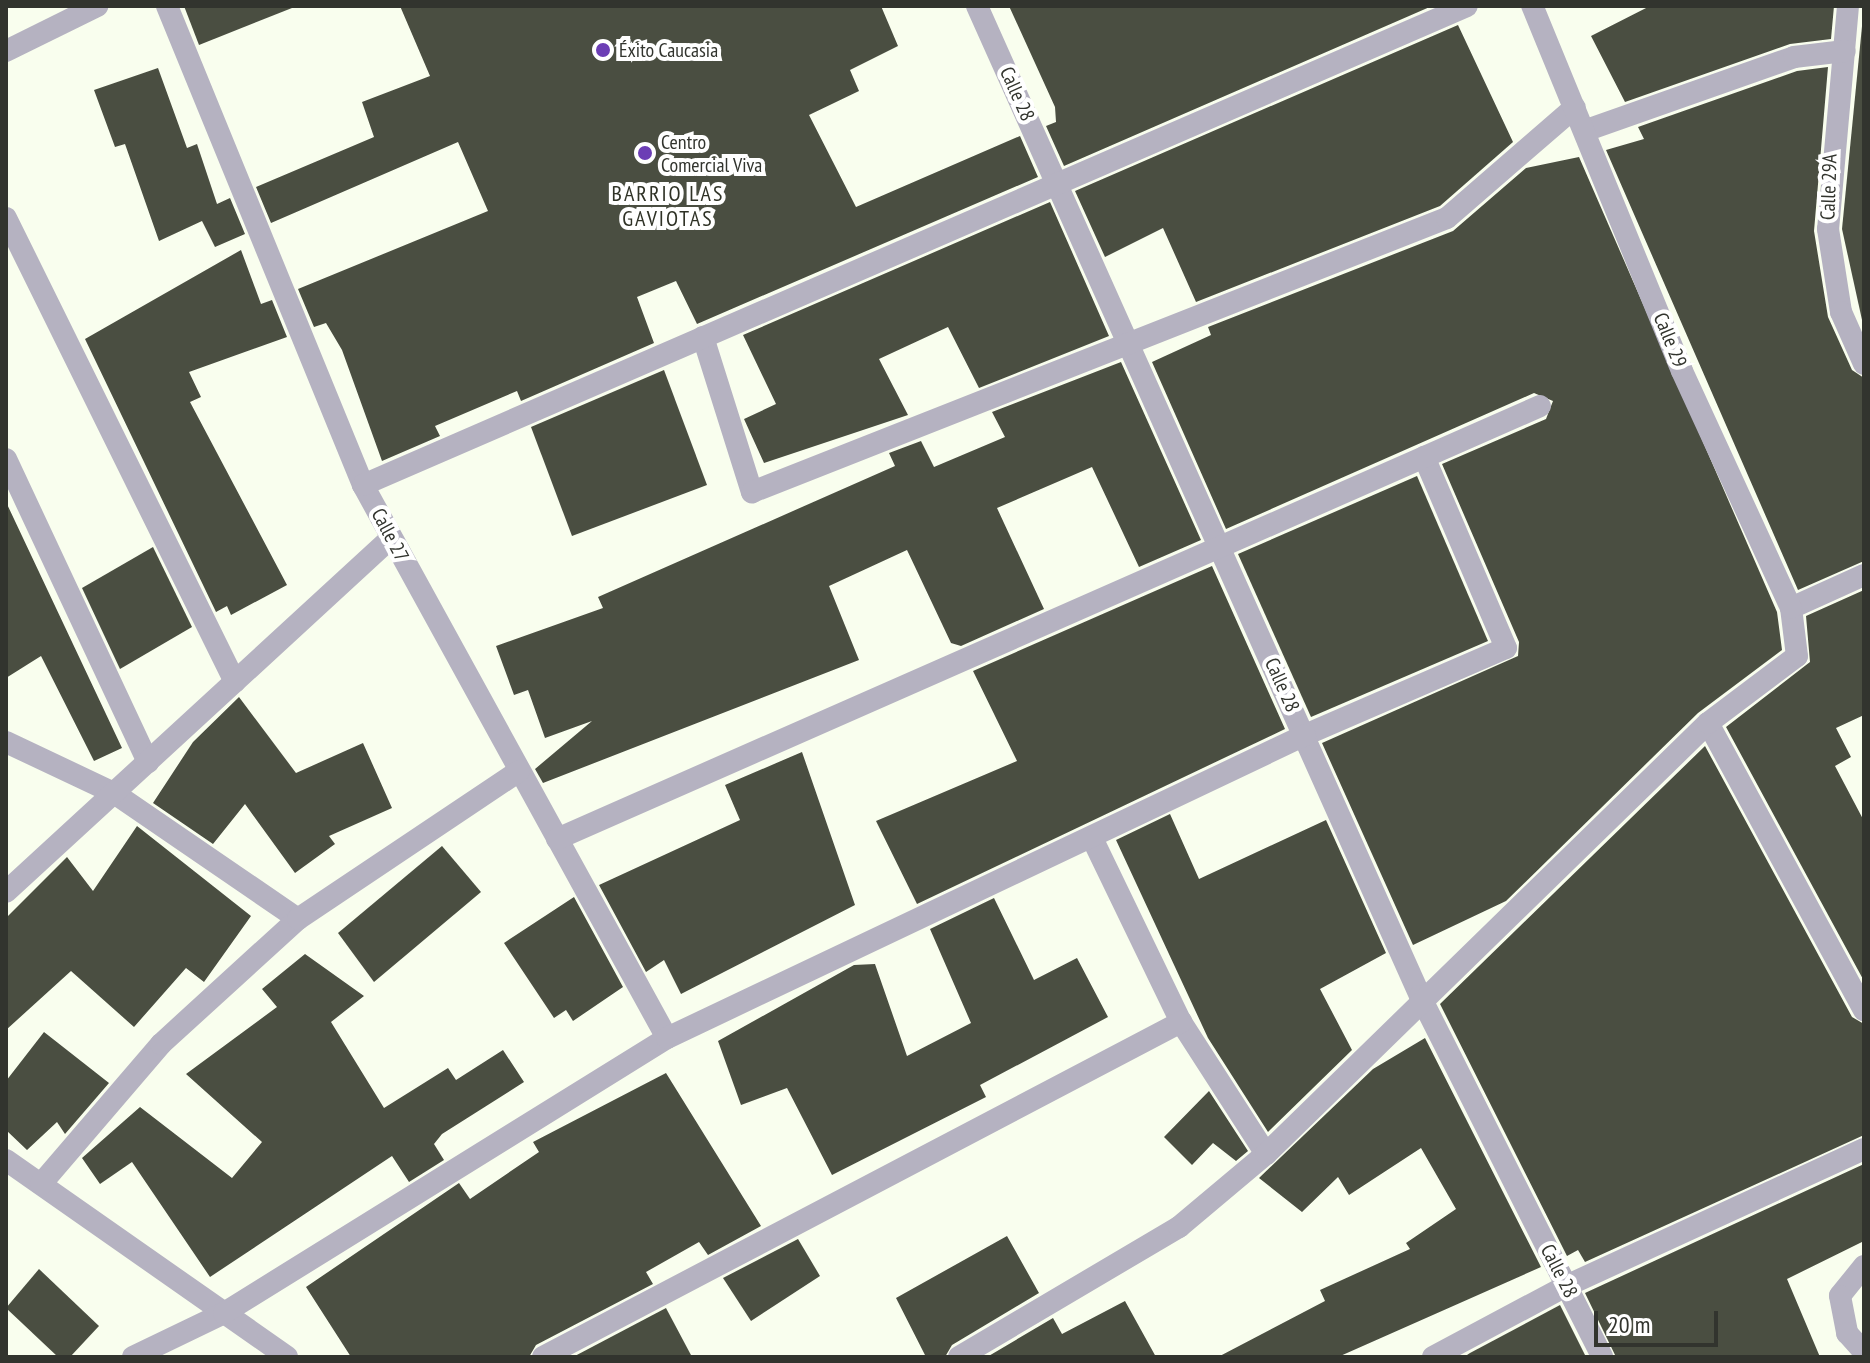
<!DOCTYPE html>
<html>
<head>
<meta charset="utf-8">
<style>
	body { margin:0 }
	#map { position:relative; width:1870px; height:1363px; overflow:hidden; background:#f9feee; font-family:"PT Sans Narrow",sans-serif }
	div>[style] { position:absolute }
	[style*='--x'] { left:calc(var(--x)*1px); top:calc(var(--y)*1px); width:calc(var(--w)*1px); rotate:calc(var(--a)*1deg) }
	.building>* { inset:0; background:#4a4e41 }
	.service>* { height:22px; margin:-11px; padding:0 11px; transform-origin:11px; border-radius:11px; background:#b5b2c1 }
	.minor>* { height:22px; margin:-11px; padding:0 11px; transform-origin:11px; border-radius:11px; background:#b5b2c1 }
	.dots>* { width:22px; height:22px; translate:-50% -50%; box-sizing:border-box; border:4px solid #fff; border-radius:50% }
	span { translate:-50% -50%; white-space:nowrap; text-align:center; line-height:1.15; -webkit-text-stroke:8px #fff; paint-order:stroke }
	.poi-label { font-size:20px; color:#32342e }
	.left { translate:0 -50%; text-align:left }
	.street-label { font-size:20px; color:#32342e }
	.neighbourhood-label { font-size:22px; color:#2f3226; letter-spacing:2px }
	.frame { position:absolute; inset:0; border:8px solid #32342e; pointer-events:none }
	.scale { position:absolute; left:1594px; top:1311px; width:124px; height:36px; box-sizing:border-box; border:4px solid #32342e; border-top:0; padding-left:10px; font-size:24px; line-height:28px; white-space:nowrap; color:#32342e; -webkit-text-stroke:6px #fff; paint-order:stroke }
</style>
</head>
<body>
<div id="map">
	<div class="building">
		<i style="clip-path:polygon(184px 6px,292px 6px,292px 8px,199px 45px)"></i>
		<i style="clip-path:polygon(400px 6px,881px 6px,898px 46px,850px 70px,859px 91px,809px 115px,856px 207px,1020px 136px,1038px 177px,697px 324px,676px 281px,637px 297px,654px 343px,521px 401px,517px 391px,435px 426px,440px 436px,382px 461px,342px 350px,326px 323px,314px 327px,298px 289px,488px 211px,458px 142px,271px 223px,256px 187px,374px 137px,362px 102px,430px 76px)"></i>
		<i style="clip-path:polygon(1009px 6px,1432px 6px,1064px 166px,1046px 126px,1056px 122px,1055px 107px)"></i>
		<i style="clip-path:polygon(1650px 6px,1834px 6px,1831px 39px,1790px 44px,1625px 102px,1591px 36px)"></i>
		<i style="clip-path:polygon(1864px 6px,1864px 329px,1842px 229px)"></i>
		<i style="clip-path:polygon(1458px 25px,1513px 142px,1440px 206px,1196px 302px,1163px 228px,1105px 257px,1075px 191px)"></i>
		<i style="clip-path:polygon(1828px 67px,1814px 231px,1828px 317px,1852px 370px,1864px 378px,1864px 561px,1798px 590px,1606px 150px,1644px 139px,1638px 127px,1797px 71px)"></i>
		<i style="clip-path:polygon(158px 68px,187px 148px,197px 144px,217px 204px,230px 198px,245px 234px,215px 247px,202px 221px,159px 241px,125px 144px,115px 147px,94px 90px)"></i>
		<i style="clip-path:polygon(1579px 157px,1777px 612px,1782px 650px,1698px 713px,1506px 901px,1413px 945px,1322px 743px,1518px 656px,1519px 642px,1442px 464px,1546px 419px,1553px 401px,1534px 393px,1226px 529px,1152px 362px,1211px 335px,1208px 327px,1453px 231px,1526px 168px)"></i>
		<i style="clip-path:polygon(1050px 202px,1109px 336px,979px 388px,948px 327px,879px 359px,908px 415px,764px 463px,744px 419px,776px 404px,743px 335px)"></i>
		<i style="clip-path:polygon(241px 250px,261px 304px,272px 300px,287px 337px,189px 372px,201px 397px,190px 402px,287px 585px,231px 615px,227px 606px,216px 612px,85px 339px)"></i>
		<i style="clip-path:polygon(1121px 362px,1201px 540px,1139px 567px,1092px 467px,997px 508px,1044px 609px,961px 646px,951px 643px,907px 550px,829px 586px,859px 660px,543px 783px,535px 769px,592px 721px,545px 738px,528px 690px,514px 695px,496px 646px,603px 608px,598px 597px,895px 466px,889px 453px,921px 441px,934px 467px,1005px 437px,992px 412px)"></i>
		<i style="clip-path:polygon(664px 370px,707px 485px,572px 536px,531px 427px)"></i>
		<i style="clip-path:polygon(1417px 476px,1488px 641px,1311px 717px,1238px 554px)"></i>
		<i style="clip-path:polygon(6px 502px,122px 748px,94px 761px,41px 656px,6px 678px)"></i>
		<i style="clip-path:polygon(153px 547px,192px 627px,120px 669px,82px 588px)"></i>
		<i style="clip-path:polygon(1212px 566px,1285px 729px,917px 904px,876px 821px,1017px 761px,973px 671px)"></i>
		<i style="clip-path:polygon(1864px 590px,1864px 715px,1836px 728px,1851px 757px,1835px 766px,1864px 821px,1864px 981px,1726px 727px,1810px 662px,1806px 616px)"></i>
		<i style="clip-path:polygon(239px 697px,296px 773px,363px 743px,392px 808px,329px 836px,335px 844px,295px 873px,245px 804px,213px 844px,153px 803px,193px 742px)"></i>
		<i style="clip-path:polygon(1705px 746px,1852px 1017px,1864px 1024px,1864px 1135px,1585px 1262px,1578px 1250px,1567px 1256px,1440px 1004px)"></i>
		<i style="clip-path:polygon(802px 752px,855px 905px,681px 994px,664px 960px,646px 972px,599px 885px,740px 820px,725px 785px)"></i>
		<i style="clip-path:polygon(1170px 814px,1199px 879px,1326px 820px,1386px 953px,1320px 989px,1352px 1050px,1268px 1132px,1208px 1038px,1116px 840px)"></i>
		<i style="clip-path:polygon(137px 826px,251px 916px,204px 982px,186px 968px,134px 1027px,71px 971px,6px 1030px,6px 918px,67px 857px,93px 891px)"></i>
		<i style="clip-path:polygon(442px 846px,481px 892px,374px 982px,338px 933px)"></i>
		<i style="clip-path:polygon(574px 897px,623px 987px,573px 1021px,566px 1010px,554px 1018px,504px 943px)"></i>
		<i style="clip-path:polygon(994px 898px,1034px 980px,1077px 958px,1108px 1017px,980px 1085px,986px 1097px,832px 1175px,787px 1088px,741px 1105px,718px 1041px,854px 965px,875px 964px,907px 1056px,971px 1023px,930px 929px)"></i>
		<i style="clip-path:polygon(305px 954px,364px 996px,331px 1022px,384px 1108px,448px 1068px,456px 1080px,503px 1050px,524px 1082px,442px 1134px,434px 1144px,444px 1160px,409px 1182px,392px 1156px,210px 1277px,132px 1162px,100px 1184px,82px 1158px,140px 1107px,232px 1178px,262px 1142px,186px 1074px,277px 1007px,262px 989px)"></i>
		<i style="clip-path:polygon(44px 1032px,109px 1083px,65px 1134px,57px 1122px,27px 1150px,6px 1130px,6px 1081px)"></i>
		<i style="clip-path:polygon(1425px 1038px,1541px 1267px,1338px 1357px,1218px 1357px,1325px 1301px,1320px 1290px,1410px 1249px,1406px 1243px,1456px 1209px,1421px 1148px,1349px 1195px,1338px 1177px,1302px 1212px,1259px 1178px,1373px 1069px)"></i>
		<i style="clip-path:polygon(666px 1073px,761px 1226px,708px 1255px,699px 1242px,646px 1272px,653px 1284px,536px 1345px,529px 1357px,351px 1357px,306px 1287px,459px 1183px,470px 1199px,539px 1152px,533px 1142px)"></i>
		<i style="clip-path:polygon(1209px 1091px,1248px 1151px,1236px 1161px,1213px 1143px,1192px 1165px,1164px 1137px)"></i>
		<i style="clip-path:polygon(1864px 1164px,1864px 1241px,1787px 1279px,1820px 1357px,1616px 1357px,1585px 1293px)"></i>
		<i style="clip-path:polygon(1007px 1236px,1039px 1293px,952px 1345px,945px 1357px,926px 1357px,896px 1298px)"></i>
		<i style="clip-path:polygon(798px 1239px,820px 1276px,751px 1321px,723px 1278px)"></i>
		<i style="clip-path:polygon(39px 1269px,99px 1326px,70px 1357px,58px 1357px,6px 1308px)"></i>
		<i style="clip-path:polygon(1125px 1301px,1156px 1357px,987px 1357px,1053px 1318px,1062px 1334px)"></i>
		<i style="clip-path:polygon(1560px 1305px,1586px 1357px,1464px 1357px,1470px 1353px)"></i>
		<i style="clip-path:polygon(666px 1308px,692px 1357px,573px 1357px)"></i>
	</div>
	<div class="service">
		<i style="--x:1305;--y:735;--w:219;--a:-23.4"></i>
		<i style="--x:1506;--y:648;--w:208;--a:-113.2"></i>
		<i style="--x:1864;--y:1266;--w:38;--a:129"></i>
		<i style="--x:1840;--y:1296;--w:38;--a:79"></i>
		<i style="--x:1847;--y:1333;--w:25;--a:48"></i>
	</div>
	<div class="minor">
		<i style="--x:167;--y:6;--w:518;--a:67.75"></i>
		<i style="--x:363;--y:485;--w:631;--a:61.2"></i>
		<i style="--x:977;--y:6;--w:1085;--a:65.89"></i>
		<i style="--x:1420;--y:996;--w:404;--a:63.2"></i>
		<i style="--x:1848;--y:6;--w:224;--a:95.1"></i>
		<i style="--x:1828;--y:229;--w:84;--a:81.1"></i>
		<i style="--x:1841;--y:312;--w:57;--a:66.1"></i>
		<i style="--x:6;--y:51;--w:102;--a:-26.3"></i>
		<i style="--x:1587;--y:130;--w:219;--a:-19.4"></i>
		<i style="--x:1794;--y:57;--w:51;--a:-6.7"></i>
		<i style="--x:6;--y:218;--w:517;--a:63.73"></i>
		<i style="--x:703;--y:337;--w:163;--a:72.5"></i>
		<i style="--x:752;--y:492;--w:747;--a:-21.52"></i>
		<i style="--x:1447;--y:218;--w:169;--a:-40.9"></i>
		<i style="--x:6;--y:459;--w:335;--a:64.9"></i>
		<i style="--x:363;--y:485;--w:1203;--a:-23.45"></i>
		<i style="--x:1791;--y:608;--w:80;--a:-24.3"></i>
		<i style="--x:1708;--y:723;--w:327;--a:61.5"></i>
		<i style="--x:6;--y:742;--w:119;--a:25.3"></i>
		<i style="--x:114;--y:793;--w:223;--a:34.4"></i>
		<i style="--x:1092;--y:838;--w:204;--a:64.2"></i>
		<i style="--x:1181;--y:1022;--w:157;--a:57.2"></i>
		<i style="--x:557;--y:839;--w:1074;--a:-23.77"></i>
		<i style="--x:6;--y:892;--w:523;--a:-42.6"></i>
		<i style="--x:6;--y:1160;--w:343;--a:35"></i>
		<i style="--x:41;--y:1184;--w:184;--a:-49.4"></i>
		<i style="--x:161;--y:1044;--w:185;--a:-42.4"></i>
		<i style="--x:298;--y:919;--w:266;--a:-33.8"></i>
		<i style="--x:133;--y:1357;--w:101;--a:-25.8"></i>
		<i style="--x:224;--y:1313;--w:521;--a:-31.83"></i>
		<i style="--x:667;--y:1038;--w:706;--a:-25.4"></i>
		<i style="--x:543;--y:1357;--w:721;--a:-27.7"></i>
		<i style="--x:959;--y:1357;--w:256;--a:-30.6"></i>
		<i style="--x:1179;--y:1227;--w:114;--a:-40"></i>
		<i style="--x:1266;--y:1154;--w:617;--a:-44.28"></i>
		<i style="--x:1708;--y:723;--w:111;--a:-37"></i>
		<i style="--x:1797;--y:656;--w:48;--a:-97.1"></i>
		<i style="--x:1791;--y:608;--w:261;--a:-114.7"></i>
		<i style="--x:1682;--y:371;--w:395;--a:-112.3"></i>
		<i style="--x:1433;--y:1357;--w:151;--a:-28.1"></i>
		<i style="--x:1566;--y:1286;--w:328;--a:-24.7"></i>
	</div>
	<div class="dots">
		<i style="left:603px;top:50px;background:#6c3eb5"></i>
		<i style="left:645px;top:153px;background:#6c3eb5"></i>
	</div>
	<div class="poi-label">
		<span class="left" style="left:619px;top:50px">Éxito Caucasia</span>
		<span class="left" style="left:661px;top:154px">Centro<br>Comercial Viva</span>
	</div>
	<div class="street-label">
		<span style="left:1017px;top:94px;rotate:66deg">Calle 28</span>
		<span style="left:1829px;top:187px;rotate:-88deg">Calle 29A</span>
		<span style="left:1670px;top:340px;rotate:68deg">Calle 29</span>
		<span style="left:390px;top:535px;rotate:62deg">Calle 27</span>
		<span style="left:1282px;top:685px;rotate:66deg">Calle 28</span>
		<span style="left:1559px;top:1271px;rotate:63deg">Calle 28</span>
	</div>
	<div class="neighbourhood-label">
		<span style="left:668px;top:206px">BARRIO LAS<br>GAVIOTAS</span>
	</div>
	<div class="frame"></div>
	<div class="scale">20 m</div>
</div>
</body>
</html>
